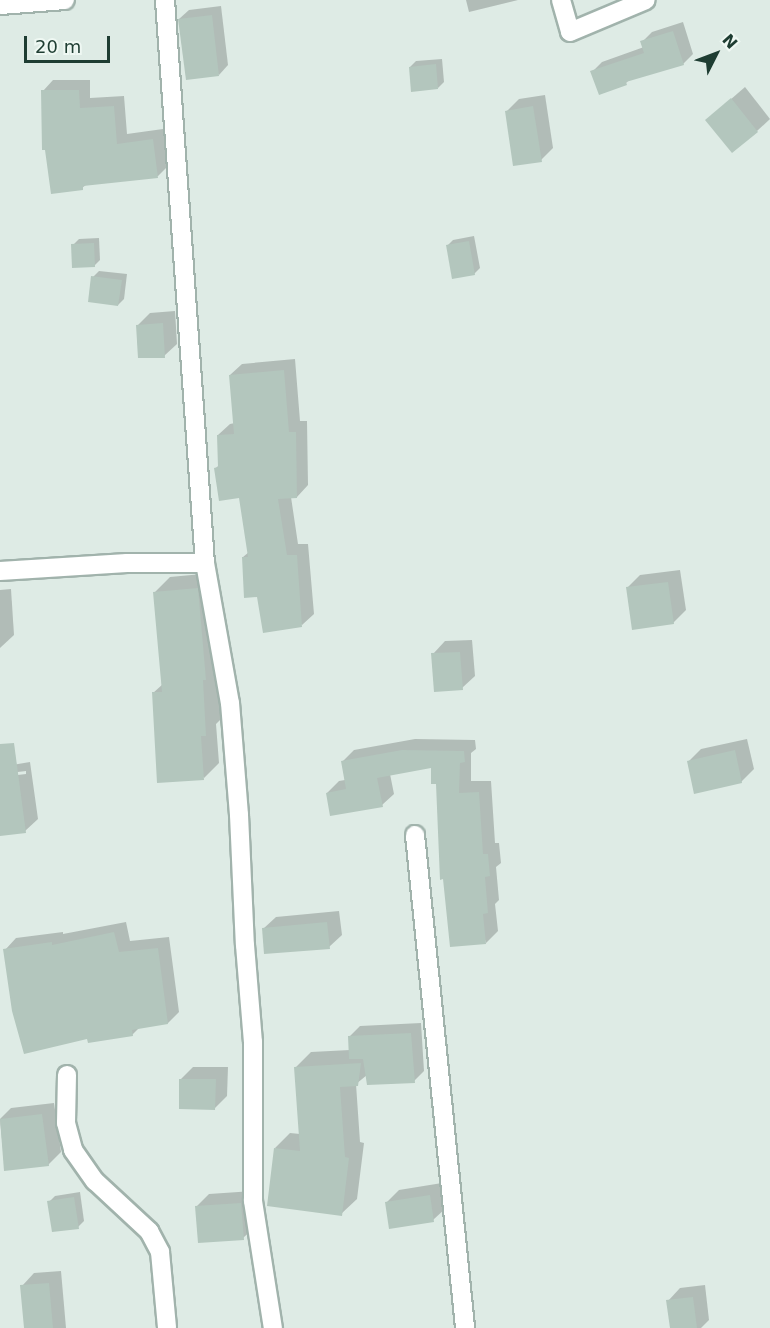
<!DOCTYPE html>
<html>
<head>
<meta charset="utf-8">
<style>
	body { margin:0 }
	#map { position:relative; width:770px; height:1328px; overflow:hidden; background:#deebe5; font-family:"DejaVu Sans",sans-serif }
	div>[style] { position:absolute }
	[style*='--x'] { left:calc(var(--x)*1px); top:calc(var(--y)*1px); width:calc(var(--w)*1px); rotate:calc(var(--a)*1deg) }
	.shadow>* { inset:0; background:#0003 }
	.building>* { inset:0; background:#b3c6bd }
	.roads { filter:drop-shadow(2px 0 #a1b3ac) drop-shadow(-2px 0 #a1b3ac) drop-shadow(0 2px #a1b3ac) drop-shadow(0 -2px #a1b3ac) }
	.minor>* { height:18px; margin:-9px; padding:0 9px; transform-origin:9px; border-radius:9px; background:#fff }
	span { translate:-50% -50%; white-space:nowrap; text-align:center; line-height:1.15; -webkit-text-stroke:4.5px #eff8f3; paint-order:stroke }
	.north { position:absolute; left:686px; top:24px; width:60px; height:60px; -webkit-text-stroke:4px #eff8f3; paint-order:stroke; rotate:48deg; font-size:16px; font-weight:700; line-height:24px; text-align:center; color:#1e3d32 }
	.north::after { content:''; display:block; margin:auto; width:21px; height:27px; background:#1e3d32; clip-path:polygon(50% 0,100% 100%,50% 72%,0 100%) }
	.scale { position:absolute; left:24px; top:36px; width:86px; height:27px; box-sizing:border-box; border:3px solid #1e3d32; border-top:0; padding-left:8px; font-size:18px; line-height:21px; white-space:nowrap; color:#1e3d32; -webkit-text-stroke:4px #eff8f3; paint-order:stroke }
</style>
</head>
<body>
<div id="map">
	<div class="shadow">
		<i style="clip-path:polygon(466px 0,518px 0,469px 12px)"></i>
		<i style="clip-path:polygon(221px 6px,228px 65px,219px 75px,179px 19px,189px 10px)"></i>
		<i style="clip-path:polygon(683px 22px,693px 54px,683px 64px,629px 80px,626px 83px,592px 72px,602px 62px,644px 47px,642px 42px,652px 32px)"></i>
		<i style="clip-path:polygon(442px 59px,444px 82px,438px 88px,410px 67px,416px 61px)"></i>
		<i style="clip-path:polygon(53px 80px,90px 80px,90px 98px,124px 96px,127px 134px,163px 129px,168px 166px,158px 176px,87px 184px,82px 188px,43px 91px)"></i>
		<i style="clip-path:polygon(745px 87px,770px 119px,757px 131px,707px 120px)"></i>
		<i style="clip-path:polygon(545px 95px,553px 148px,541px 160px,506px 112px,519px 99px)"></i>
		<i style="clip-path:polygon(474px 236px,480px 268px,474px 274px,447px 246px,453px 240px)"></i>
		<i style="clip-path:polygon(99px 238px,100px 260px,94px 266px,73px 245px,79px 239px)"></i>
		<i style="clip-path:polygon(99px 271px,127px 274px,124px 299px,118px 305px,93px 277px)"></i>
		<i style="clip-path:polygon(175px 311px,177px 344px,164px 356px,138px 325px,150px 313px)"></i>
		<i style="clip-path:polygon(295px 359px,300px 421px,307px 421px,308px 485px,297px 497px,291px 497px,298px 544px,308px 544px,314px 614px,302px 625px,243px 557px,249px 552px,240px 496px,216px 468px,219px 465px,218px 435px,230px 424px,235px 423px,230px 375px,242px 364px)"></i>
		<i style="clip-path:polygon(680px 570px,686px 610px,673px 623px,627px 588px,640px 575px)"></i>
		<i style="clip-path:polygon(213px 573px,221px 719px,216px 724px,219px 763px,204px 778px,153px 693px,163px 684px,155px 592px,170px 577px)"></i>
		<i style="clip-path:polygon(11px 589px,14px 635px,0 648px,0 590px)"></i>
		<i style="clip-path:polygon(472px 640px,475px 676px,462px 688px,433px 654px,445px 641px)"></i>
		<i style="clip-path:polygon(415px 739px,475px 740px,476px 749px,471px 753px,471px 781px,491px 781px,495px 843px,499px 843px,501px 863px,496px 867px,499px 900px,495px 904px,498px 931px,486px 943px,432px 766px,390px 774px,394px 794px,382px 805px,327px 793px,339px 781px,345px 780px,342px 762px,354px 750px)"></i>
		<i style="clip-path:polygon(747px 739px,754px 769px,741px 782px,688px 762px,701px 749px)"></i>
		<i style="clip-path:polygon(evenodd,30px 762px,38px 819px,25px 831px,0 834px,0 767px,30px 762px,26px 771px,26px 774px,1px 777px,1px 774px,26px 771px)"></i>
		<i style="clip-path:polygon(339px 911px,342px 935px,329px 947px,263px 929px,276px 917px)"></i>
		<i style="clip-path:polygon(126px 922px,130px 941px,169px 937px,179px 1012px,168px 1023px,140px 1027px,132px 1035px,88px 1037px,5px 950px,16px 938px,63px 932px,63px 934px)"></i>
		<i style="clip-path:polygon(421px 1023px,424px 1071px,414px 1081px,367px 1075px,356px 1084px,360px 1142px,364px 1143px,357px 1199px,341px 1214px,275px 1148px,290px 1133px,300px 1134px,296px 1067px,311px 1052px,350px 1050px,349px 1037px,360px 1026px)"></i>
		<i style="clip-path:polygon(193px 1067px,228px 1067px,227px 1096px,215px 1108px,180px 1080px)"></i>
		<i style="clip-path:polygon(54px 1103px,61px 1152px,48px 1165px,5px 1170px,0 1119px,11px 1108px)"></i>
		<i style="clip-path:polygon(442px 1183px,446px 1208px,433px 1220px,387px 1202px,399px 1190px)"></i>
		<i style="clip-path:polygon(253px 1191px,256px 1226px,243px 1238px,197px 1206px,209px 1194px)"></i>
		<i style="clip-path:polygon(80px 1192px,84px 1221px,78px 1227px,49px 1202px,55px 1196px)"></i>
		<i style="clip-path:polygon(61px 1271px,66px 1328px,25px 1328px,22px 1286px,34px 1273px)"></i>
		<i style="clip-path:polygon(705px 1285px,709px 1320px,701px 1328px,671px 1328px,668px 1301px,680px 1288px)"></i>
	</div>
	<div class="building">
		<i style="clip-path:polygon(212px 15px,219px 76px,186px 80px,178px 19px)"></i>
		<i style="clip-path:polygon(673px 31px,684px 65px,626px 82px,627px 85px,599px 95px,590px 71px,644px 53px,640px 41px)"></i>
		<i style="clip-path:polygon(436px 64px,438px 89px,411px 92px,409px 67px)"></i>
		<i style="clip-path:polygon(41px 90px,79px 90px,80px 108px,114px 106px,117px 144px,153px 139px,158px 178px,83px 186px,83px 190px,51px 194px,45px 150px,42px 150px)"></i>
		<i style="clip-path:polygon(731px 98px,758px 132px,732px 153px,705px 120px)"></i>
		<i style="clip-path:polygon(533px 106px,542px 162px,513px 166px,505px 111px)"></i>
		<i style="clip-path:polygon(469px 241px,475px 275px,452px 279px,446px 245px)"></i>
		<i style="clip-path:polygon(94px 243px,95px 267px,72px 268px,71px 244px)"></i>
		<i style="clip-path:polygon(91px 276px,122px 280px,118px 306px,88px 302px)"></i>
		<i style="clip-path:polygon(163px 323px,165px 358px,138px 358px,136px 325px)"></i>
		<i style="clip-path:polygon(284px 370px,289px 432px,296px 432px,297px 498px,278px 499px,287px 555px,297px 555px,302px 627px,263px 633px,257px 597px,244px 598px,242px 557px,248px 557px,239px 498px,219px 501px,214px 468px,218px 467px,217px 435px,234px 434px,229px 375px)"></i>
		<i style="clip-path:polygon(668px 582px,674px 624px,632px 630px,626px 587px)"></i>
		<i style="clip-path:polygon(198px 588px,206px 680px,203px 680px,206px 736px,201px 736px,204px 780px,157px 783px,152px 692px,162px 692px,153px 592px)"></i>
		<i style="clip-path:polygon(460px 652px,463px 690px,434px 692px,431px 653px)"></i>
		<i style="clip-path:polygon(14px 743px,26px 833px,0 836px,0 744px)"></i>
		<i style="clip-path:polygon(402px 750px,464px 751px,465px 762px,460px 763px,459px 793px,479px 792px,483px 854px,488px 854px,490px 876px,485px 877px,488px 913px,483px 914px,486px 944px,450px 947px,443px 879px,440px 880px,436px 784px,431px 784px,431px 768px,377px 778px,383px 807px,330px 816px,326px 793px,346px 789px,341px 761px)"></i>
		<i style="clip-path:polygon(735px 750px,742px 783px,694px 794px,687px 761px)"></i>
		<i style="clip-path:polygon(327px 922px,330px 949px,264px 954px,262px 928px)"></i>
		<i style="clip-path:polygon(114px 932px,119px 952px,158px 948px,168px 1024px,132px 1030px,133px 1036px,88px 1043px,87px 1039px,24px 1054px,12px 1011px,3px 949px,52px 942px,52px 945px)"></i>
		<i style="clip-path:polygon(411px 1033px,415px 1083px,367px 1085px,363px 1059px,349px 1059px,348px 1036px)"></i>
		<i style="clip-path:polygon(361px 1063px,358px 1086px,340px 1087px,345px 1157px,349px 1158px,342px 1216px,267px 1206px,274px 1148px,300px 1151px,294px 1067px)"></i>
		<i style="clip-path:polygon(179px 1079px,216px 1079px,215px 1110px,179px 1109px)"></i>
		<i style="clip-path:polygon(42px 1114px,49px 1166px,4px 1171px,0 1119px)"></i>
		<i style="clip-path:polygon(430px 1195px,434px 1222px,389px 1229px,385px 1202px)"></i>
		<i style="clip-path:polygon(74px 1197px,79px 1229px,52px 1232px,47px 1201px)"></i>
		<i style="clip-path:polygon(241px 1203px,244px 1240px,198px 1243px,195px 1206px)"></i>
		<i style="clip-path:polygon(49px 1283px,53px 1328px,24px 1328px,20px 1285px)"></i>
		<i style="clip-path:polygon(693px 1297px,697px 1328px,670px 1328px,666px 1300px)"></i>
	</div>
	<div class="roads">
		<div class="minor">
			<i style="--x:165;--y:0;--w:564;--a:85.94"></i>
			<i style="--x:205;--y:563;--w:142;--a:79.9"></i>
			<i style="--x:230;--y:703;--w:112;--a:85.4"></i>
			<i style="--x:239;--y:815;--w:130;--a:87.4"></i>
			<i style="--x:245;--y:945;--w:97;--a:85.3"></i>
			<i style="--x:253;--y:1042;--w:159;--a:90"></i>
			<i style="--x:253;--y:1201;--w:129;--a:81.1"></i>
			<i style="--x:561;--y:0;--w:33;--a:74"></i>
			<i style="--x:570;--y:32;--w:82;--a:-22.8"></i>
			<i style="--x:0;--y:5;--w:65;--a:-4.4"></i>
			<i style="--x:0;--y:571;--w:127;--a:-3.6"></i>
			<i style="--x:127;--y:563;--w:78;--a:0"></i>
			<i style="--x:415;--y:835;--w:496;--a:84.2"></i>
			<i style="--x:67;--y:1075;--w:48;--a:91.2"></i>
			<i style="--x:66;--y:1123;--w:28;--a:75"></i>
			<i style="--x:73;--y:1150;--w:38;--a:55"></i>
			<i style="--x:95;--y:1181;--w:74;--a:42.8"></i>
			<i style="--x:149;--y:1231;--w:24;--a:62"></i>
			<i style="--x:160;--y:1252;--w:76;--a:84.7"></i>
		</div>
	</div>
	<div class="north">N</div>
	<div class="scale">20 m</div>
</div>
</body>
</html>
